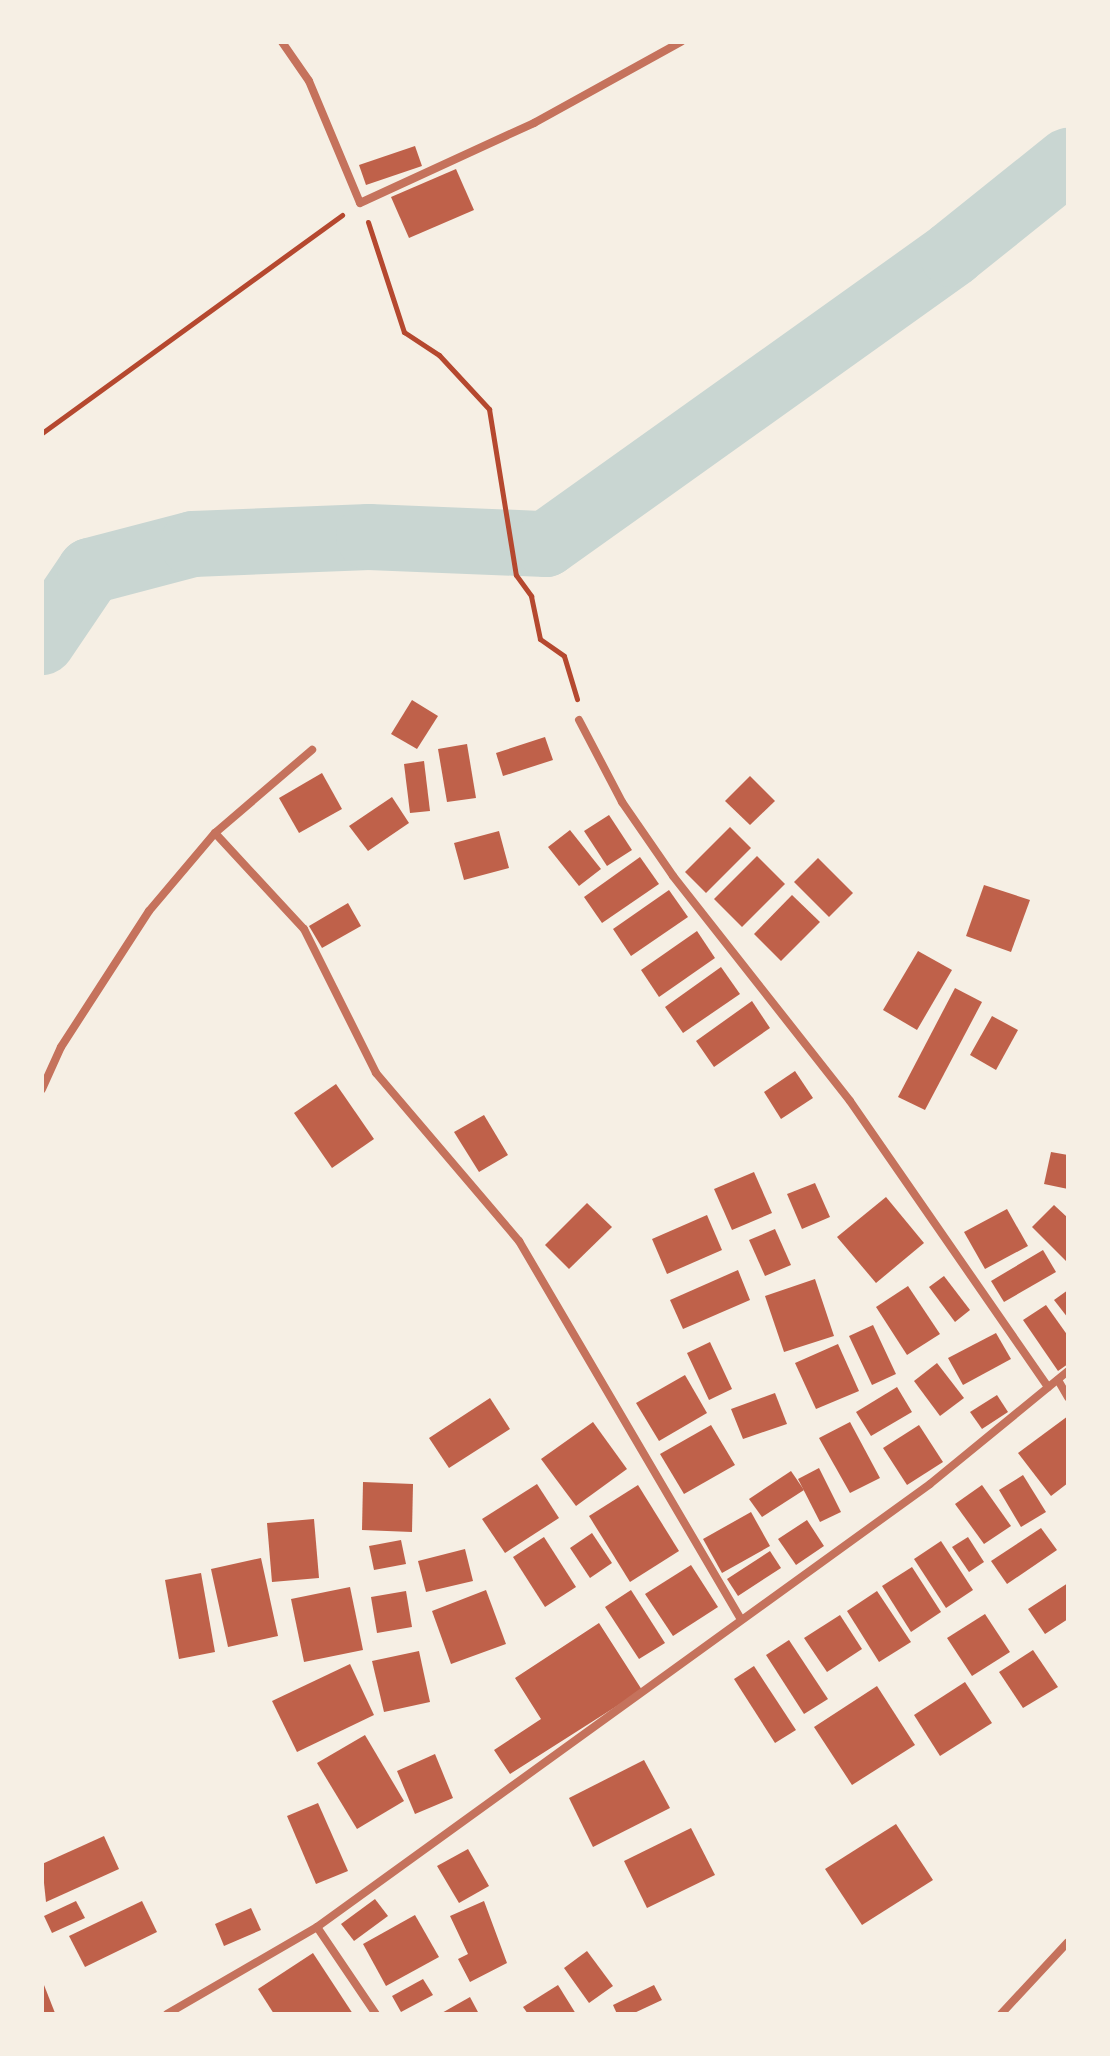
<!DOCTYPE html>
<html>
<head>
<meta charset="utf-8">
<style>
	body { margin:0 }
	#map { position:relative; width:1110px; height:2056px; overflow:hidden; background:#f6efe4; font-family:"Roboto Condensed",sans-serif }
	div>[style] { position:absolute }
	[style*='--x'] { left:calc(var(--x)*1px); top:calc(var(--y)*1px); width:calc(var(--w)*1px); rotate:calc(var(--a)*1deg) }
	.river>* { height:66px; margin:-33px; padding:0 33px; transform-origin:33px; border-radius:33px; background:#c9d6d2 }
	.building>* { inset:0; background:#bf614a }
	.path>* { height:5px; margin:-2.5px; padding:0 2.5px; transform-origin:2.5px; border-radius:2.5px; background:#b5482f }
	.minor>* { height:8px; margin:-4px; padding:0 4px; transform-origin:4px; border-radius:4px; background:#c5725c }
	span { translate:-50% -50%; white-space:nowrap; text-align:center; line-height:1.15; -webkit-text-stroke:6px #f6efe4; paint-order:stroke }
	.frame { position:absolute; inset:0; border:44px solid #f6efe4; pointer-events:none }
</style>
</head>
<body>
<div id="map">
	<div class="river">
		<i style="--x:42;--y:642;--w:86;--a:-55.9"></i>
		<i style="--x:90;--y:571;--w:106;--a:-14.7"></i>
		<i style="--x:193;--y:544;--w:176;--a:-2.3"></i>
		<i style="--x:369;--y:537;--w:177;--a:2.3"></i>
		<i style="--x:546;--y:544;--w:499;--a:-35.5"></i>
		<i style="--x:952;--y:254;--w:149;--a:-38.7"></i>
	</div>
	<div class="building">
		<i style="clip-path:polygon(415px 146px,422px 166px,366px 185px,359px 165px)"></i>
		<i style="clip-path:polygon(456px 169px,474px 210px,409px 238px,391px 197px)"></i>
		<i style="clip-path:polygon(412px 700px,438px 716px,417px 749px,391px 734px)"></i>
		<i style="clip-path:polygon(545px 737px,553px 760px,503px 776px,496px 753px)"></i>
		<i style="clip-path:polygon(467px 744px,476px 798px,447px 802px,438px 749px)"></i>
		<i style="clip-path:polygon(424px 761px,430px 811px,410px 813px,404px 764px)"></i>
		<i style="clip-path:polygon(322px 773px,342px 809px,299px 833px,279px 798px)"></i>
		<i style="clip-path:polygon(750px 776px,775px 801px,750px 825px,725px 801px)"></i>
		<i style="clip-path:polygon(392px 797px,409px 823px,368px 851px,349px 826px)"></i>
		<i style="clip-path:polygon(609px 815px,632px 850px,607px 866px,584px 831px)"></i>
		<i style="clip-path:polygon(730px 827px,751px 848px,706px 893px,685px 872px)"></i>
		<i style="clip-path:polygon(570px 830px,601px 869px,579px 886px,548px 847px)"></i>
		<i style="clip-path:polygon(499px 831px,509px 868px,464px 880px,454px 843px)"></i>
		<i style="clip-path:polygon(757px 856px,785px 884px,742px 927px,714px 899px)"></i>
		<i style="clip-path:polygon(640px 857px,659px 884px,602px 923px,584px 897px)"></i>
		<i style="clip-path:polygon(818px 858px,853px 893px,829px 917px,794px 882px)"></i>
		<i style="clip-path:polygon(984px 885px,1030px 900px,1011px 952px,966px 936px)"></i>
		<i style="clip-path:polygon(669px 890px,688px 917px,631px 956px,613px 929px)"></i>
		<i style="clip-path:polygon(792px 895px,820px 922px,781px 961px,754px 934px)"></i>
		<i style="clip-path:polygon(348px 903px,361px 926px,322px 948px,309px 926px)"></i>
		<i style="clip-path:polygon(697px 931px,715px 958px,659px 997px,641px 970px)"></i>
		<i style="clip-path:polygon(918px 951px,952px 970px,917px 1030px,883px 1010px)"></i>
		<i style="clip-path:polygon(721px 967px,740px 994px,683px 1033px,665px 1007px)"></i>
		<i style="clip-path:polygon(955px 988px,982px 1002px,925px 1110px,898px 1097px)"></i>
		<i style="clip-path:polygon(752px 1001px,770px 1028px,714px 1067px,696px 1041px)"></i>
		<i style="clip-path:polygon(992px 1016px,1018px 1030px,996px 1070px,970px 1055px)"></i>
		<i style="clip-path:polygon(795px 1071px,813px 1098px,781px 1119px,764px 1092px)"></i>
		<i style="clip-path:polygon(336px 1084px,374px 1139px,332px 1168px,294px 1113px)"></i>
		<i style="clip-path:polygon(484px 1115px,508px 1155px,479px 1172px,454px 1132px)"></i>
		<i style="clip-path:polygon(1051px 1152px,1068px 1155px,1068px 1189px,1044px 1184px)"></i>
		<i style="clip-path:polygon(754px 1172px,772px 1213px,732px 1230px,714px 1189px)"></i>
		<i style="clip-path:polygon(815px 1183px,830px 1217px,802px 1229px,787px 1194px)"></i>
		<i style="clip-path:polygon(886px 1197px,924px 1243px,876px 1283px,837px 1237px)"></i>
		<i style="clip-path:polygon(587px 1203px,612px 1227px,569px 1269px,545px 1245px)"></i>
		<i style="clip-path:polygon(1054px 1205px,1068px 1218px,1068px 1263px,1032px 1227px)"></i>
		<i style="clip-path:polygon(1007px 1209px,1028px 1246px,985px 1269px,964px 1232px)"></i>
		<i style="clip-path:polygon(707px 1215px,722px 1250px,667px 1274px,652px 1239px)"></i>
		<i style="clip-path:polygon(775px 1229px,791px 1265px,765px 1276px,749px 1240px)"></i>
		<i style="clip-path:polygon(1043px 1250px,1056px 1272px,1004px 1302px,991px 1281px)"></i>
		<i style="clip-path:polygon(738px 1270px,750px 1300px,683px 1329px,670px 1300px)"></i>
		<i style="clip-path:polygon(944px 1276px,970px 1310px,955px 1322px,929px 1287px)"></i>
		<i style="clip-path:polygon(815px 1279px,834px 1336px,784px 1352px,765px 1296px)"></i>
		<i style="clip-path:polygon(908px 1286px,940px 1334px,907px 1355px,876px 1307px)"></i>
		<i style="clip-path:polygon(1068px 1290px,1068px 1318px,1054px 1300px)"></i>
		<i style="clip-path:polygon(1046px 1305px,1068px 1336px,1068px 1364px,1058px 1371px,1023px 1320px)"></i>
		<i style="clip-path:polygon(873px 1325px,896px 1374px,872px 1385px,849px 1336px)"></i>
		<i style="clip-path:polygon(996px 1333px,1011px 1359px,963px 1385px,948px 1358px)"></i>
		<i style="clip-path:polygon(710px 1342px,732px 1389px,709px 1400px,687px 1353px)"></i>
		<i style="clip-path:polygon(838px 1344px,859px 1391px,816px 1409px,795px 1363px)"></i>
		<i style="clip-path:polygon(937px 1363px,964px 1398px,940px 1416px,914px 1381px)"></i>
		<i style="clip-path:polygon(685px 1375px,707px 1413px,659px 1441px,636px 1403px)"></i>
		<i style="clip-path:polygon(897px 1387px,912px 1412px,871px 1436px,856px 1412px)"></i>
		<i style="clip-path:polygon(775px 1393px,787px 1424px,743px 1439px,731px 1409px)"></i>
		<i style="clip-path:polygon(997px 1395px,1008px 1412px,982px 1429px,970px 1412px)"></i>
		<i style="clip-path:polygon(490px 1398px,510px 1429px,449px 1468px,429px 1438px)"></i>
		<i style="clip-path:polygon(1068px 1416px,1068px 1483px,1051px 1496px,1018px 1453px)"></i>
		<i style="clip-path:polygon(593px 1422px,627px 1469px,576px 1506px,541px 1459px)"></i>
		<i style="clip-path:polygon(850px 1422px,880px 1478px,850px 1493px,819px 1438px)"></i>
		<i style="clip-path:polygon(711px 1425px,735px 1465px,684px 1494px,660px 1454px)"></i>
		<i style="clip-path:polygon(919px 1425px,943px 1462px,907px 1485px,883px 1448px)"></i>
		<i style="clip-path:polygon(819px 1468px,841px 1512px,820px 1522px,798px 1479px)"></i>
		<i style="clip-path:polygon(791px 1471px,804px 1490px,762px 1517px,749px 1499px)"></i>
		<i style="clip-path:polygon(1023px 1475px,1046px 1512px,1021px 1527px,999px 1490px)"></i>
		<i style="clip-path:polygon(363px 1482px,413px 1484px,412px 1532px,362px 1530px)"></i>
		<i style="clip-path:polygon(537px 1484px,559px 1518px,505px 1553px,482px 1519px)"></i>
		<i style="clip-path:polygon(638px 1485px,679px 1551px,630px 1582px,589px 1516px)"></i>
		<i style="clip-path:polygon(982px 1485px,1011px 1526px,984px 1544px,955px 1504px)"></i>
		<i style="clip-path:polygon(751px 1512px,770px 1546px,722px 1573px,703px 1539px)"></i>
		<i style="clip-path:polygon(314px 1519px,319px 1578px,272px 1582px,267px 1523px)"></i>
		<i style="clip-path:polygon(807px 1520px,824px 1546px,796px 1565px,778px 1539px)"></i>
		<i style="clip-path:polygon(1041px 1528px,1057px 1550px,1007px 1584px,991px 1561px)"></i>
		<i style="clip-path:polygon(592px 1533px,612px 1563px,590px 1578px,570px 1548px)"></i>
		<i style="clip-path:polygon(544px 1537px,576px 1587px,545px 1607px,513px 1557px)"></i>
		<i style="clip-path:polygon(968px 1537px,984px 1562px,969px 1572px,952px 1547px)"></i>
		<i style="clip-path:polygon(401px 1540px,406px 1564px,374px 1570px,369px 1546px)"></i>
		<i style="clip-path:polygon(941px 1541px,973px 1590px,946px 1608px,914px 1559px)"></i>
		<i style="clip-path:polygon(465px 1549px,473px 1581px,426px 1592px,418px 1561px)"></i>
		<i style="clip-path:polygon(770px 1551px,781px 1568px,738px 1596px,727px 1579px)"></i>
		<i style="clip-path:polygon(261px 1558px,278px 1636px,228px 1647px,211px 1569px)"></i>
		<i style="clip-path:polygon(691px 1565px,718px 1607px,673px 1636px,645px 1594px)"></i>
		<i style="clip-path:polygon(912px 1567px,941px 1612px,911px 1632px,882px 1586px)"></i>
		<i style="clip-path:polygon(201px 1573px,215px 1652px,179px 1659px,165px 1580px)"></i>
		<i style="clip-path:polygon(1068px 1583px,1068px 1619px,1045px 1634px,1028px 1609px)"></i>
		<i style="clip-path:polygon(350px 1587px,363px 1650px,304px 1662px,291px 1599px)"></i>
		<i style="clip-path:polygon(486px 1590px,506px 1644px,451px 1664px,432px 1611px)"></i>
		<i style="clip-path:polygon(631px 1590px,665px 1643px,639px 1659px,605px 1607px)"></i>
		<i style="clip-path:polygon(406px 1591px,412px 1627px,377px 1633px,371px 1597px)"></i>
		<i style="clip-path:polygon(877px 1591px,911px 1642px,879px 1662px,847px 1611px)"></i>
		<i style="clip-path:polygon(985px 1614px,1010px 1652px,972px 1676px,947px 1638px)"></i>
		<i style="clip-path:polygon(840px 1615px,862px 1649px,827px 1672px,804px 1638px)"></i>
		<i style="clip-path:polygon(599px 1623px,642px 1690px,510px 1774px,494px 1750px,541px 1719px,515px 1678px)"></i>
		<i style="clip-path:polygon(789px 1640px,828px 1699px,804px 1714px,766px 1655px)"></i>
		<i style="clip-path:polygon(1033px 1650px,1058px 1687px,1023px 1708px,999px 1672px)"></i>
		<i style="clip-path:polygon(419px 1651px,430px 1702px,384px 1712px,372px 1661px)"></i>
		<i style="clip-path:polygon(350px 1664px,374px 1715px,297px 1752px,272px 1701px)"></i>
		<i style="clip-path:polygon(754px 1666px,796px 1730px,775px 1743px,734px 1679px)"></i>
		<i style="clip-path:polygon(965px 1682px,992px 1723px,940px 1756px,914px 1715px)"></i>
		<i style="clip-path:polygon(877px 1686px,915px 1745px,852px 1785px,814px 1727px)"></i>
		<i style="clip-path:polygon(365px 1735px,404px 1801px,357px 1829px,317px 1763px)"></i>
		<i style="clip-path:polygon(435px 1754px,453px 1798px,415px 1814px,397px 1771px)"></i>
		<i style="clip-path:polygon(644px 1760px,670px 1808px,593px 1847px,569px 1798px)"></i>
		<i style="clip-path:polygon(318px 1803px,348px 1871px,316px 1884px,287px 1816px)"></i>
		<i style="clip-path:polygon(896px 1824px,933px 1880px,862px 1925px,825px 1869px)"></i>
		<i style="clip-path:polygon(691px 1828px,715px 1875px,647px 1908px,624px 1861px)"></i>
		<i style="clip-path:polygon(104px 1836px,119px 1869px,46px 1902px,42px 1864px)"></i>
		<i style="clip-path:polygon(468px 1849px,489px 1886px,459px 1903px,437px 1866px)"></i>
		<i style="clip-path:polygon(375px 1899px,388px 1916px,354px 1941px,341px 1924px)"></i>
		<i style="clip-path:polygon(76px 1901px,85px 1918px,52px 1933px,44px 1916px)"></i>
		<i style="clip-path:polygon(142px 1901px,157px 1932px,85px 1967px,69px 1936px)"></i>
		<i style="clip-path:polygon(484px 1901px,507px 1963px,470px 1982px,458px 1959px,468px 1954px,450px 1916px)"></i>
		<i style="clip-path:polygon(251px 1908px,261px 1930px,224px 1946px,215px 1924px)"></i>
		<i style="clip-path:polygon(415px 1915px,439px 1957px,386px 1986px,363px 1944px)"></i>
		<i style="clip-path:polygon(587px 1951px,613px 1986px,589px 2003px,564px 1968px)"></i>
		<i style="clip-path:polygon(313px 1953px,353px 2014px,274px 2014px,258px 1989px)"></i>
		<i style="clip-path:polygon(423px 1979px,433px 1995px,401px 2012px,392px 1996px)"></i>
		<i style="clip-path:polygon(44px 1985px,55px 2013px,53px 2014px,42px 2014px)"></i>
		<i style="clip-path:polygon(558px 1985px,576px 2014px,528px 2014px,523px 2007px)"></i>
		<i style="clip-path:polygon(654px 1985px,662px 2000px,632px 2014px,617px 2014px,613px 2005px)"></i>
		<i style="clip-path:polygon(470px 1997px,479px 2014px,440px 2014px)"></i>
	</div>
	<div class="path">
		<i style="--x:368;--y:222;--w:116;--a:71.9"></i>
		<i style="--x:404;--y:332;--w:42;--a:33.3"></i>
		<i style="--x:439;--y:355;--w:74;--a:47.2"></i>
		<i style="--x:489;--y:409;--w:168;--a:80.8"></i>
		<i style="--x:516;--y:575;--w:26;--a:54"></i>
		<i style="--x:531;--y:596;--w:44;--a:78.2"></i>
		<i style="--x:540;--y:639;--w:29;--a:35"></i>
		<i style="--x:564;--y:656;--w:45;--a:73.2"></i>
		<i style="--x:42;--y:433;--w:371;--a:-36"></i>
	</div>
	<div class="minor">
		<i style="--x:282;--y:42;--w:47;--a:55.3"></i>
		<i style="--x:309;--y:81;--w:132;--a:67.3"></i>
		<i style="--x:360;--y:203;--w:192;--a:-24.7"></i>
		<i style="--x:534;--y:123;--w:168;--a:-28.9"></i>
		<i style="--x:579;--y:720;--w:93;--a:62.3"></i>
		<i style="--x:622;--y:802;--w:90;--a:55.4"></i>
		<i style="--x:673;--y:876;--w:286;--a:51.8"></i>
		<i style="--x:850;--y:1101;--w:348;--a:55.3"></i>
		<i style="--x:215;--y:833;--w:131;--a:47.2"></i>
		<i style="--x:304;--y:929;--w:161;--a:63.4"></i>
		<i style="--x:376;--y:1073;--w:221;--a:49.6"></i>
		<i style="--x:519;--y:1241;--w:439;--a:59.6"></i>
		<i style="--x:42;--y:1089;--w:46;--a:-65.7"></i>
		<i style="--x:61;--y:1047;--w:162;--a:-57.1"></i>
		<i style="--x:149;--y:911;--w:102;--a:-49.8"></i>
		<i style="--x:215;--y:833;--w:128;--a:-40.6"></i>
		<i style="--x:1058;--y:1380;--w:20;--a:60"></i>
		<i style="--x:317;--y:1927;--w:105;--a:55.9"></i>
		<i style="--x:167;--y:2014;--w:173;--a:-30.1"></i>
		<i style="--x:317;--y:1927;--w:756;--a:-35.85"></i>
		<i style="--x:930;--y:1484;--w:178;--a:-39.3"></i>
		<i style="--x:1001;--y:2014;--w:98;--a:-47.1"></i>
	</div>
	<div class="frame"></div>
</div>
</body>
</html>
